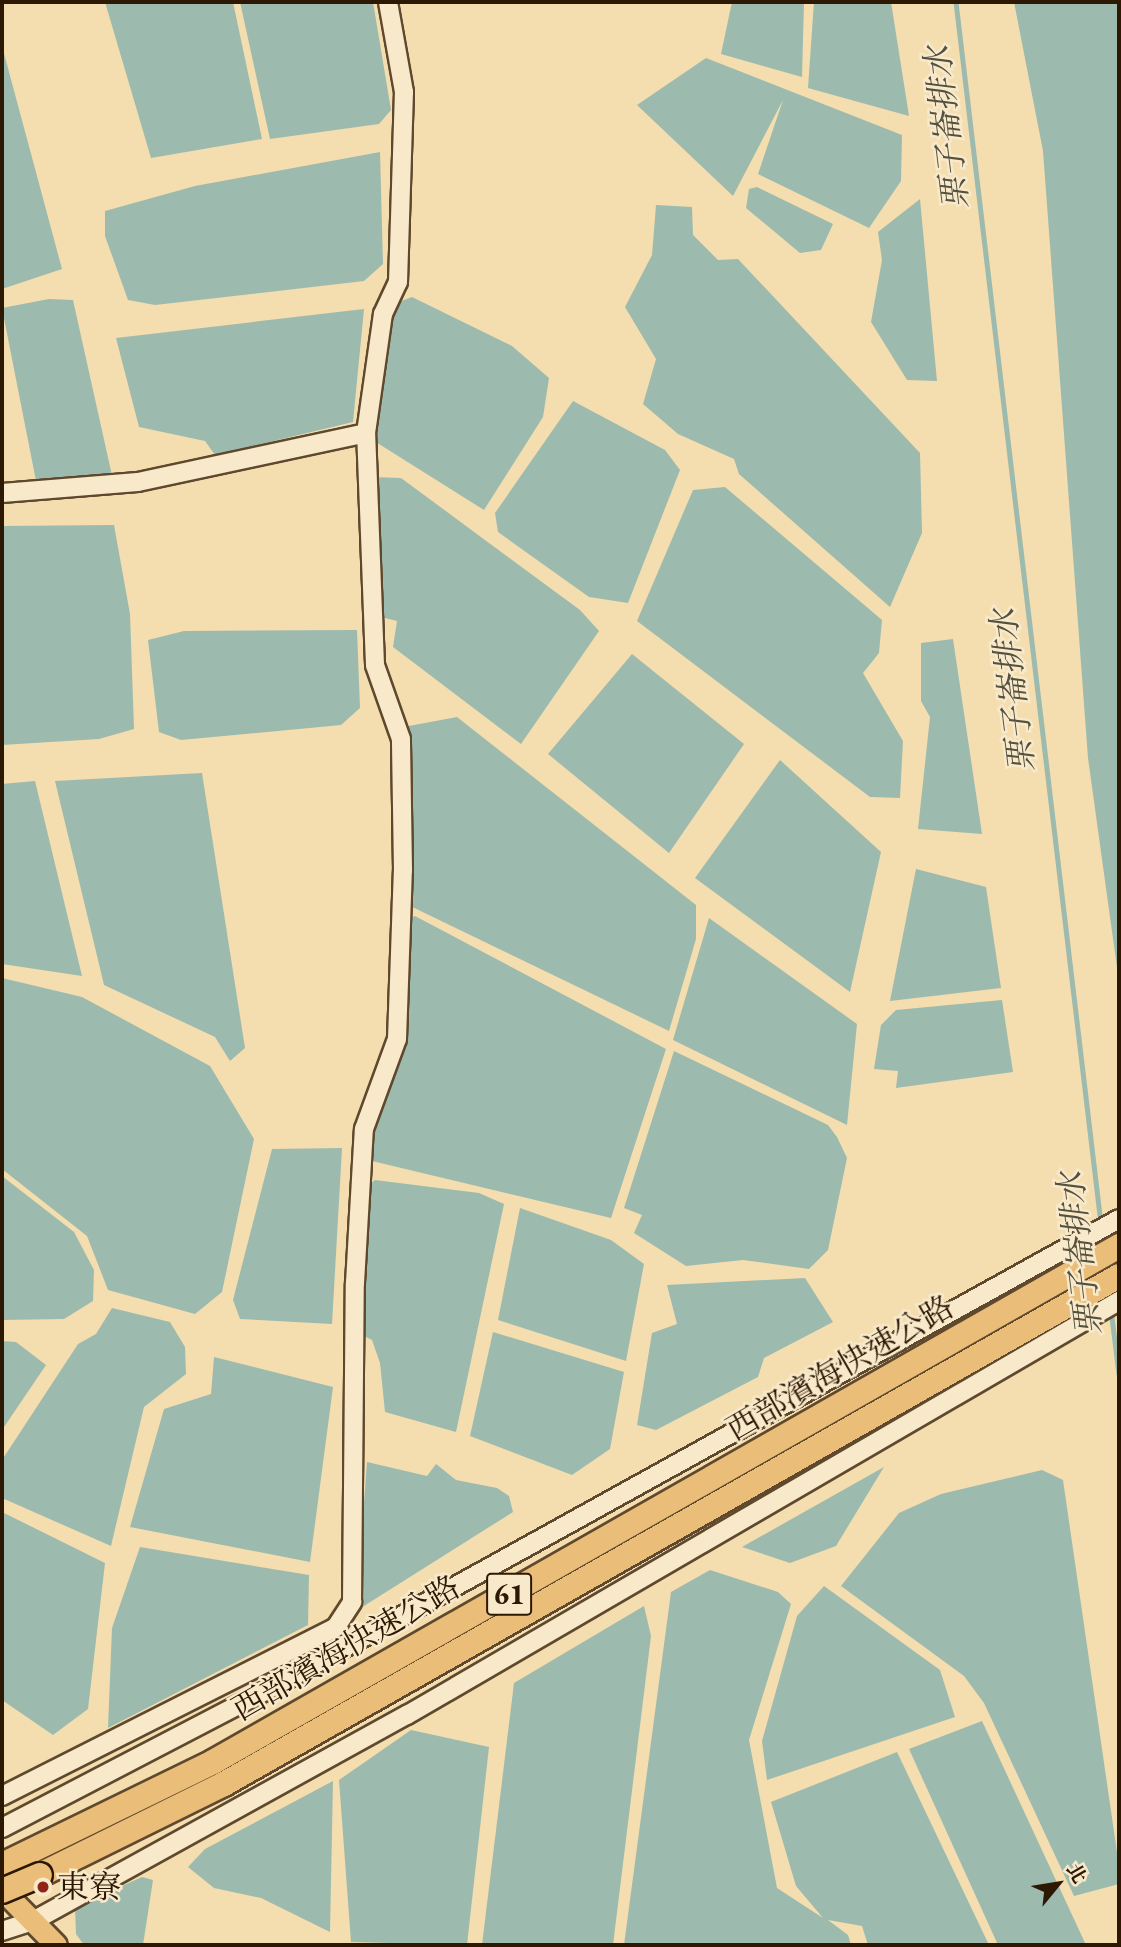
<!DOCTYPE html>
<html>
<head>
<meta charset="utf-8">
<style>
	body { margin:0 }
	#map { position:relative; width:1121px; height:1947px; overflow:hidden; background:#f4ddaf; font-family:"EB Garamond","Noto Serif TC",serif }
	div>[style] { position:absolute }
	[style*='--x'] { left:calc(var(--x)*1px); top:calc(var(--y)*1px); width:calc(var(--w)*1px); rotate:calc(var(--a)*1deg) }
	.water>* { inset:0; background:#9cbbae }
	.stream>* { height:4.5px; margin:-2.25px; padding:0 2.25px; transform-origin:2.25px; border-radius:2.25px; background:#9cbbae }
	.roads { filter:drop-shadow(2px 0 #5f492e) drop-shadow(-2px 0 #5f492e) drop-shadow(0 2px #5f492e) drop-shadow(0 -2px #5f492e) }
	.minor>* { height:18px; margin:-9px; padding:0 9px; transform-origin:9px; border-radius:9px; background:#f8e9cb }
	.major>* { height:21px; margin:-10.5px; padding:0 10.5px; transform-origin:10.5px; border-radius:10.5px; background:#eabe78 }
	.highway>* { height:24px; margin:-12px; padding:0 12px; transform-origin:12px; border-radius:12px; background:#eabe78 }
	.bridges { filter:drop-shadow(2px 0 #2d1803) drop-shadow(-2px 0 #2d1803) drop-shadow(0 2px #2d1803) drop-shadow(0 -2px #2d1803) }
	.highway-bridge>* { height:24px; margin:-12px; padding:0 12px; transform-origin:12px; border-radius:12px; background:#eabe78 }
	.dots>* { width:19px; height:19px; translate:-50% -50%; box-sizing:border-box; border:4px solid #f8e9cb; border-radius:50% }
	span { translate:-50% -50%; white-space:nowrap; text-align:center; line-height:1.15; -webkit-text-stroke:5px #f8e9cb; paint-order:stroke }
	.shield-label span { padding:2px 5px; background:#f8e9cb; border:2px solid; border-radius:5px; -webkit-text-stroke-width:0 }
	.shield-label { font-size:30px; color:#2d1803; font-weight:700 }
	.street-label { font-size:32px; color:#2d1803 }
	.poi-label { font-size:32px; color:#2d1803 }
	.left { translate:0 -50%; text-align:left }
	.water-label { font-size:33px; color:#54513f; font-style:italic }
	.frame { position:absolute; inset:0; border:4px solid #2d1803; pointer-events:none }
	.north { position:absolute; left:1023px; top:1849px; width:70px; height:70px; -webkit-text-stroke:5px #f8e9cb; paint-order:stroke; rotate:60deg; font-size:19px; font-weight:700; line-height:28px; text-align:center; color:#2d1803 }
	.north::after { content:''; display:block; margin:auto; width:24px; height:32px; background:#2d1803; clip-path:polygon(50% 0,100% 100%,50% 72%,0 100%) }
</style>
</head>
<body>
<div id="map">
	<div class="water">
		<i style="clip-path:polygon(105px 2px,233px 2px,262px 139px,151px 158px)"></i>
		<i style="clip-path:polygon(240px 2px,373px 2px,391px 110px,379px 124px,270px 139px)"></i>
		<i style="clip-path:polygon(732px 2px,804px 2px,802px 77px,721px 54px)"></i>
		<i style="clip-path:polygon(814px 2px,891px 2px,909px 116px,808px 88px)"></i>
		<i style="clip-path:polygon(1014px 2px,1119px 2px,1119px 982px,1088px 758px,1043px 151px)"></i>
		<i style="clip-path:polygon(2px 46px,62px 269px,2px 289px)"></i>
		<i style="clip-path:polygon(706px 58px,902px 135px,901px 181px,869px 228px,758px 174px,783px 100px,733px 196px,637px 105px)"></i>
		<i style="clip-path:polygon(380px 152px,383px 264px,364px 281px,155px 305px,128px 300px,105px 236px,105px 211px,195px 186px)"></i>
		<i style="clip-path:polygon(757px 187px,833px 224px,821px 250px,800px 253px,746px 208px,749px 189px)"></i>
		<i style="clip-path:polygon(920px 199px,937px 381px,907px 380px,871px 322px,882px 260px,878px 232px)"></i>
		<i style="clip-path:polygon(656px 205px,692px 207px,693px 235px,718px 260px,738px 259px,920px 453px,922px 533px,890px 607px,739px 474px,734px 459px,678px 434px,643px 404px,656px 359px,625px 307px,652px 255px)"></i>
		<i style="clip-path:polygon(412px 297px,512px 346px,549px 378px,543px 417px,484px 510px,371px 439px,386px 307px)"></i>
		<i style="clip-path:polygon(49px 299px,73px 300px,113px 480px,37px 486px,2px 308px)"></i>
		<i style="clip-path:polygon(364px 309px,353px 422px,215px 455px,205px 441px,139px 427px,116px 338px)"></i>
		<i style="clip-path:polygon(573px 401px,665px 450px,680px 470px,628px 603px,589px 597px,498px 532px,495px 513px)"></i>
		<i style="clip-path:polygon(371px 477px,401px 478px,580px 610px,599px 631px,521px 744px,393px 647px,397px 621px,377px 616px)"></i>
		<i style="clip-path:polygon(725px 487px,882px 620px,879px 653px,863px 673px,903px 741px,900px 798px,870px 797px,637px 621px,693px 490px)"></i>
		<i style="clip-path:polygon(114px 525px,130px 614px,134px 729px,99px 739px,2px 745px,2px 526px)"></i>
		<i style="clip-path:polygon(357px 630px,360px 708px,341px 725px,181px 740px,159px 732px,148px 640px,184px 631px)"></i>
		<i style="clip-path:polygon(953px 639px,982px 834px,918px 829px,930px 717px,921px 701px,921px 643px)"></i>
		<i style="clip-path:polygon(632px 654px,744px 744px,669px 853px,548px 754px)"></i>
		<i style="clip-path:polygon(457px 717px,696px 905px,696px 939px,669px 1031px,402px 902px,398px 728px)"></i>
		<i style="clip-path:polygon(780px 760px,881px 852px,850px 992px,695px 878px)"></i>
		<i style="clip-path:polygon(202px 773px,245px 1048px,230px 1061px,215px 1037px,104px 985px,55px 781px)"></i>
		<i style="clip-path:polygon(35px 781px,82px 976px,2px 964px,2px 784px)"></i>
		<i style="clip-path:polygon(916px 869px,986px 887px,1001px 988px,890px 1001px)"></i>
		<i style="clip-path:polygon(415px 916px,666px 1049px,611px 1218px,372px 1161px,363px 1140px,393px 1055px,401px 922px)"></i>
		<i style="clip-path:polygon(709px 918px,857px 1024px,847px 1125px,673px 1040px)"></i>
		<i style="clip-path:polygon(2px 978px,82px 997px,210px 1066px,254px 1139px,222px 1292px,195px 1314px,108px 1290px,87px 1236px,2px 1169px)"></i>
		<i style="clip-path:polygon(1002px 1000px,1013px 1072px,896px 1088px,898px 1071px,874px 1069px,881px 1025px,896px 1010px)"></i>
		<i style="clip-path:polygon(674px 1051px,828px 1125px,837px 1137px,847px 1158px,828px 1250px,809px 1269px,743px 1260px,686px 1266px,634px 1233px,642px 1215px,624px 1208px)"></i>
		<i style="clip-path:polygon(342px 1148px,332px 1324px,240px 1319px,233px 1300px,272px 1149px)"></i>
		<i style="clip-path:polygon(2px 1176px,74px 1232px,94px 1270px,93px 1301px,64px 1319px,2px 1320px)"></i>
		<i style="clip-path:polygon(375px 1180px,479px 1193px,504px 1204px,456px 1432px,385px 1412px,380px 1363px,372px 1340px,362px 1335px,368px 1186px)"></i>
		<i style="clip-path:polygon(520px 1208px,611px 1240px,644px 1264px,626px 1361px,498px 1320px)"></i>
		<i style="clip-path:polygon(805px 1278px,833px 1322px,764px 1358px,758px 1377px,656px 1430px,637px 1425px,652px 1333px,677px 1324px,667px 1285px)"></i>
		<i style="clip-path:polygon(112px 1308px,170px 1322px,185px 1347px,186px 1374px,144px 1407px,111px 1546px,2px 1498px,2px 1460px,78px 1344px,96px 1334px)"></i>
		<i style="clip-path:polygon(493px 1332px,624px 1372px,610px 1449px,572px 1475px,470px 1436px)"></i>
		<i style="clip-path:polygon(2px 1341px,16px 1342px,46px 1365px,2px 1430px)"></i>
		<i style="clip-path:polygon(214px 1357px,333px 1387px,310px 1562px,130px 1527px,164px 1409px,211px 1394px)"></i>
		<i style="clip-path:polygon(367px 1462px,427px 1476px,436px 1464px,456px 1480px,497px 1488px,509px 1496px,513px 1512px,356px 1611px)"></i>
		<i style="clip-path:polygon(884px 1467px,836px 1546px,790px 1563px,742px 1547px)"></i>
		<i style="clip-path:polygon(1042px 1470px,1063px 1480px,1119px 1866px,1119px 1884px,1074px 1896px,984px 1703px,964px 1676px,841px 1586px,899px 1513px,941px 1494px)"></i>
		<i style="clip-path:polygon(2px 1512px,105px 1563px,88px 1709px,53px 1735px,2px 1700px)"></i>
		<i style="clip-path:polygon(140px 1547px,309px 1575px,308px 1625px,108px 1728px,112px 1628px)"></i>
		<i style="clip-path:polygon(710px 1570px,778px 1592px,791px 1604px,749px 1740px,777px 1888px,823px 1918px,796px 1886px,771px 1802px,897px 1752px,989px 1945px,868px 1945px,862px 1926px,828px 1920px,848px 1935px,851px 1945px,624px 1945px,671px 1592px)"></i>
		<i style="clip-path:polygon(824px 1586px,940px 1670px,955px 1717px,767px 1780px,762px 1741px,797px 1616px)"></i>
		<i style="clip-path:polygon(644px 1606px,651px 1636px,613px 1945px,482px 1945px,514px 1683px)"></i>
		<i style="clip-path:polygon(982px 1721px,1086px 1945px,998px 1945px,909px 1749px)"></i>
		<i style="clip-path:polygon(411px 1730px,489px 1747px,467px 1945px,351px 1942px,339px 1780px)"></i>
		<i style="clip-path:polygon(333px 1781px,330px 1932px,261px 1898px,214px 1888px,188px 1867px,205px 1849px)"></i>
		<i style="clip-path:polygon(142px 1877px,153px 1880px,143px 1945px,84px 1945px,76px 1934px,75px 1907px)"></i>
	</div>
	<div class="stream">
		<i style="--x:956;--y:2;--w:1231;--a:83.23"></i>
		<i style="--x:1111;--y:1309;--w:65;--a:83"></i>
	</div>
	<div class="roads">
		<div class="minor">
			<i style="--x:2;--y:493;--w:136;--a:-4.6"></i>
			<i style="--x:138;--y:482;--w:233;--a:-12.1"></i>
			<i style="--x:2;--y:1796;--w:374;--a:-26.8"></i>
			<i style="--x:336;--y:1627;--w:30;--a:-57"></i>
			<i style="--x:352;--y:1602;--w:319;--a:-89.5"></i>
			<i style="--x:355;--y:1283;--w:154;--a:-86.7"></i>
			<i style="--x:364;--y:1129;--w:96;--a:-69.9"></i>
			<i style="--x:397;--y:1039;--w:169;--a:-88"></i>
			<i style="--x:403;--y:870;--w:131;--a:-90.9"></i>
			<i style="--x:401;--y:739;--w:78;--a:-109.4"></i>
			<i style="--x:375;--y:665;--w:232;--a:-92.2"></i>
			<i style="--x:366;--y:433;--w:120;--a:-81.9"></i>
			<i style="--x:383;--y:314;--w:35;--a:-65"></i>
			<i style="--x:398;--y:282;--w:190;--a:-88.2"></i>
			<i style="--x:404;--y:92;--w:91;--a:-100.1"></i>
			<i style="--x:2;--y:1828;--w:320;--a:-27.5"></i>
			<i style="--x:286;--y:1680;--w:952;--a:-28.96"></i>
			<i style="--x:2;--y:1931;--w:35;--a:-18"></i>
			<i style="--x:35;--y:1920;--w:425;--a:-28.9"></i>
			<i style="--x:407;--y:1715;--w:824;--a:-30.18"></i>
		</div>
		<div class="major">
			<i style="--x:2;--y:1890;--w:77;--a:45.5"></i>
		</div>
		<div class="highway">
			<i style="--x:2;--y:1865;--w:235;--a:-26"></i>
			<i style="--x:213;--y:1762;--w:1043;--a:-29.66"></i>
			<i style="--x:40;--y:1875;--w:205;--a:-26.3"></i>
			<i style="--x:224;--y:1784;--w:1029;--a:-29.58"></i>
		</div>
	</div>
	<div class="bridges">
		<div class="highway-bridge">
			<i style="--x:2;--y:1891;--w:41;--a:-22.8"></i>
		</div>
	</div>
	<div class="dots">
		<i style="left:43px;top:1887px;background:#8f2418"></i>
	</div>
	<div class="shield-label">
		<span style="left:509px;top:1594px">61</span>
	</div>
	<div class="street-label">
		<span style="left:840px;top:1368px;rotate:-30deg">西部濱海快速公路</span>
		<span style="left:346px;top:1648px;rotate:-30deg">西部濱海快速公路</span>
	</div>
	<div class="poi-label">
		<span class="left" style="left:57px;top:1887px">東寮</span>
	</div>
	<div class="water-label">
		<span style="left:947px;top:128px;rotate:-97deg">栗子崙排水</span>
		<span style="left:1013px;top:691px;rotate:-97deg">栗子崙排水</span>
		<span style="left:1080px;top:1254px;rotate:-97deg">栗子崙排水</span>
	</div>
	<div class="frame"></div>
	<div class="north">北</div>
</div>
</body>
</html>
